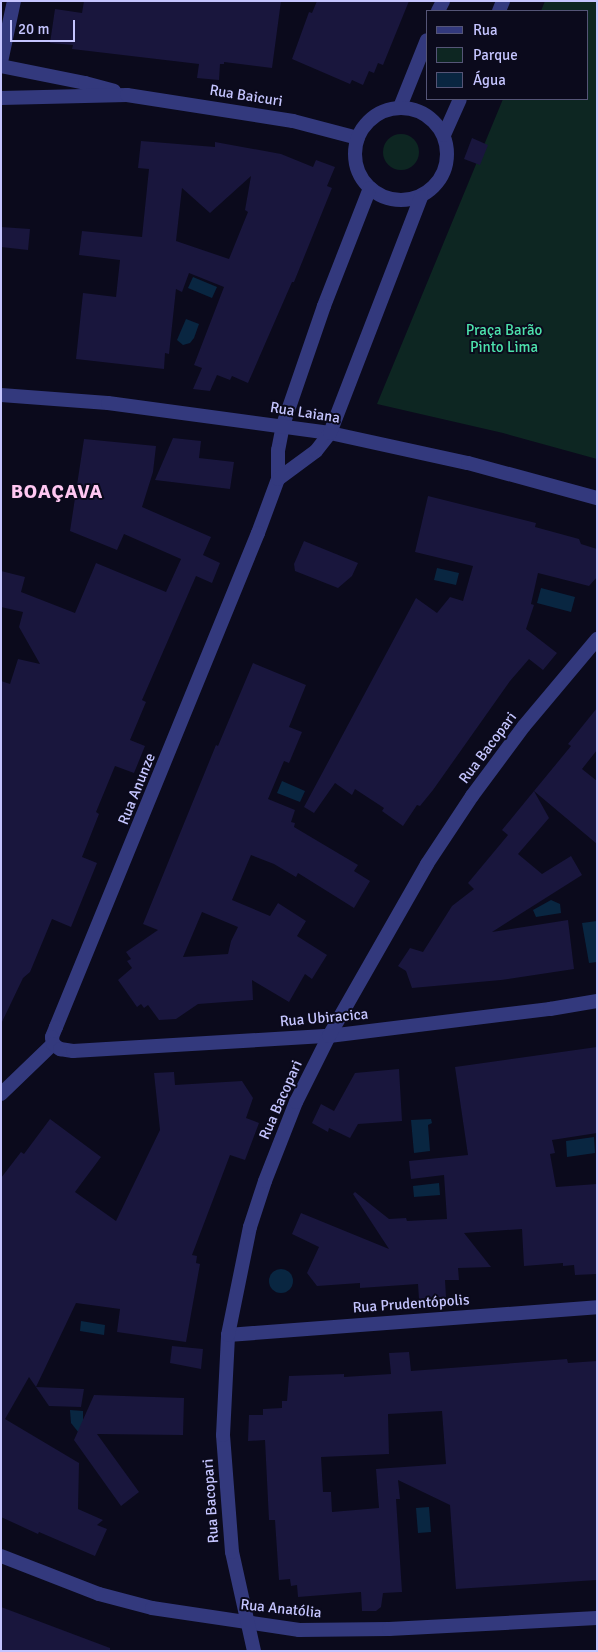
<!DOCTYPE html>
<html>
<head>
<meta charset="utf-8">
<style>
	body { margin:0 }
	#map { position:relative; width:598px; height:1652px; overflow:hidden; background:#0b0a1c; font-family:Signika,sans-serif }
	div>[style] { position:absolute }
	[style*='--x'] { left:calc(var(--x)*1px); top:calc(var(--y)*1px); width:calc(var(--w)*1px); rotate:calc(var(--a)*1deg) }
	.green>* { inset:0; background:#0d2622 }
	.round { border-radius:50% }
	.water>* { inset:0; background:#092641 }
	.building>* { inset:0; background:#19163d }
	.pedestrian>* { height:14px; margin:-7px; padding:0 7px; transform-origin:7px; border-radius:7px; background:#33397d }
	.minor>* { height:14px; margin:-7px; padding:0 7px; transform-origin:7px; border-radius:7px; background:#33397d }
	.minor>.ring { margin:-7px; padding:0; box-sizing:content-box; background:none; border:14px solid #33397d; border-radius:50% }
	span { translate:-50% -50%; white-space:nowrap; text-align:center; line-height:1.15; -webkit-text-stroke:4px #0b0a1c; paint-order:stroke }
	.street-label { font-size:15px; color:#c5c5ff }
	.park-label { font-size:15px; color:#4de2ac }
	.district-label { font-size:20px; color:#ffc7f1; font-weight:700; letter-spacing:1px }
	.frame { position:absolute; inset:0; border:2px solid #c5c5ff; pointer-events:none }
	.legend { position:absolute; left:426px; top:10px; width:162px; height:90px; box-sizing:border-box; background:#0b0a1c; border:1px solid #557; margin:0; padding:6px 9px; list-style:none; font-size:15px; color:#c5c5ff }
	.legend li { display:flex; align-items:center; gap:10px; height:25px }
	.legend b { width:25px; border:1px solid #557 }
	.scale { position:absolute; left:10px; top:20px; width:65px; height:22px; box-sizing:border-box; border:2px solid #c5c5ff; border-top:0; padding-left:6px; font-size:15px; line-height:18px; white-space:nowrap; color:#c5c5ff; -webkit-text-stroke:4px #0b0a1c; paint-order:stroke }
</style>
</head>
<body>
<div id="map">
	<div class="green">
		<i style="clip-path:polygon(545px 1px,597px 1px,597px 459px,503px 433px,377px 404px,503px 99px,587px 99px,587px 11px,541px 11px)"></i>
		<i class="round" style="left:383px;top:134px;width:36px;height:36px"></i>
	</div>
	<div class="water">
		<i style="clip-path:polygon(193px 277px,217px 287px,212px 298px,188px 288px)"></i>
		<i style="clip-path:polygon(186px 319px,199px 324px,194px 338px,190px 343px,183px 345px,177px 340px)"></i>
		<i style="clip-path:polygon(437px 568px,459px 573px,456px 585px,434px 580px)"></i>
		<i style="clip-path:polygon(541px 588px,575px 597px,571px 612px,537px 603px)"></i>
		<i style="clip-path:polygon(282px 781px,305px 791px,300px 802px,277px 793px)"></i>
		<i style="clip-path:polygon(551px 900px,560px 904px,561px 913px,536px 917px,533px 910px)"></i>
		<i style="clip-path:polygon(597px 921px,597px 962px,589px 963px,582px 923px)"></i>
		<i style="clip-path:polygon(431px 1119px,432px 1123px,428px 1125px,430px 1151px,414px 1153px,411px 1120px)"></i>
		<i style="clip-path:polygon(594px 1137px,595px 1153px,567px 1157px,566px 1141px)"></i>
		<i style="clip-path:polygon(439px 1183px,440px 1195px,414px 1197px,413px 1186px)"></i>
		<i class="round" style="left:269px;top:1269px;width:24px;height:24px"></i>
		<i style="clip-path:polygon(81px 1321px,105px 1325px,104px 1335px,80px 1331px)"></i>
		<i style="clip-path:polygon(70px 1410px,83px 1411px,83px 1421px,79px 1433px,71px 1423px)"></i>
		<i style="clip-path:polygon(429px 1507px,431px 1532px,418px 1533px,416px 1508px)"></i>
	</div>
	<div class="building">
		<i style="clip-path:polygon(84px 1px,281px 1px,272px 68px,224px 62px,224px 64px,220px 64px,219px 80px,197px 78px,199px 64px,72px 49px,73px 45px,50px 43px,55px 9px,82px 13px)"></i>
		<i style="clip-path:polygon(317px 1px,409px 1px,383px 65px,378px 63px,374px 73px,369px 71px,363px 85px,352px 80px,350px 84px,292px 59px,309px 12px,312px 13px)"></i>
		<i style="clip-path:polygon(472px 138px,488px 145px,480px 165px,464px 159px)"></i>
		<i style="clip-path:polygon(evenodd,141px 141px,215px 147px,215px 142px,281px 154px,313px 167px,316px 160px,335px 167px,327px 186px,332px 188px,294px 282px,292px 282px,248px 383px,232px 376px,230px 380px,217px 375px,210px 391px,193px 389px,202px 368px,194px 365px,224px 287px,189px 273px,182px 292px,176px 289px,169px 354px,165px 353px,164px 369px,76px 359px,83px 293px,116px 297px,120px 260px,79px 255px,82px 231px,142px 237px,149px 169px,138px 168px,141px 141px,251px 176px,245px 210px,248px 212px,229px 259px,176px 241px,182px 188px,210px 213px,251px 176px)"></i>
		<i style="clip-path:polygon(1px 227px,30px 229px,28px 250px,1px 247px)"></i>
		<i style="clip-path:polygon(173px 438px,201px 441px,199px 458px,234px 462px,230px 489px,155px 480px)"></i>
		<i style="clip-path:polygon(84px 439px,156px 446px,153px 472px,142px 507px,211px 537px,203px 555px,220px 563px,212px 583px,196px 576px,142px 700px,146px 702px,130px 740px,145px 746px,134px 773px,115px 766px,96px 812px,99px 814px,82px 857px,97px 863px,71px 927px,52px 919px,30px 972px,23px 978px,1px 1024px,1px 681px,10px 684px,18px 659px,40px 664px,19px 627px,23px 612px,1px 607px,1px 571px,25px 577px,21px 592px,75px 613px,96px 563px,166px 592px,181px 559px,124px 534px,117px 550px,70px 531px)"></i>
		<i style="clip-path:polygon(428px 496px,536px 523px,535px 527px,579px 539px,581px 544px,597px 549px,597px 577px,589px 586px,538px 573px,531px 604px,534px 605px,526px 629px,557px 653px,543px 670px,529px 659px,510px 681px,433px 790px,420px 806px,417px 805px,403px 826px,382px 811px,384px 808px,355px 789px,352px 795px,335px 783px,314px 813px,304px 807px,416px 598px,437px 613px,450px 597px,463px 601px,473px 566px,415px 552px)"></i>
		<i style="clip-path:polygon(304px 541px,358px 563px,352px 576px,338px 588px,295px 571px,294px 564px)"></i>
		<i style="clip-path:polygon(evenodd,253px 663px,306px 685px,289px 727px,302px 732px,289px 763px,284px 761px,268px 799px,295px 810px,291px 822px,295px 823px,294px 827px,358px 865px,354px 871px,370px 881px,354px 908px,298px 873px,296px 877px,274px 864px,251px 855px,232px 900px,270px 916px,278px 903px,306px 921px,297px 936px,327px 955px,312px 979px,305px 974px,289px 1002px,252px 980px,253px 1000px,198px 1004px,176px 1019px,159px 1020px,148px 1005px,144px 1008px,141px 1004px,137px 1007px,118px 980px,132px 968px,127px 961px,131px 959px,126px 952px,158px 930px,143px 924px,216px 745px,218px 746px,253px 663px,202px 912px,238px 927px,231px 941px,228px 954px,183px 957px,202px 912px)"></i>
		<i style="clip-path:polygon(597px 708px,597px 750px,582px 769px,597px 781px,597px 844px,534px 791px,571px 746px,568px 744px)"></i>
		<i style="clip-path:polygon(534px 791px,549px 818px,518px 854px,542px 874px,571px 856px,582px 875px,492px 932px,568px 920px,574px 969px,501px 980px,412px 988px,406px 971px,398px 966px,410px 948px,423px 952px,452px 906px,474px 889px,468px 883px,508px 835px,502px 830px)"></i>
		<i style="clip-path:polygon(597px 1047px,597px 1133px,552px 1140px,555px 1153px,550px 1154px,556px 1187px,597px 1184px,597px 1274px,575px 1275px,574px 1265px,563px 1266px,563px 1263px,524px 1266px,522px 1229px,464px 1233px,491px 1267px,458px 1268px,459px 1280px,445px 1280px,446px 1297px,419px 1299px,418px 1284px,360px 1288px,360px 1283px,317px 1286px,307px 1273px,319px 1247px,292px 1234px,301px 1213px,389px 1249px,353px 1194px,355px 1192px,389px 1219px,406px 1218px,407px 1221px,447px 1219px,444px 1175px,411px 1179px,409px 1161px,468px 1155px,455px 1067px)"></i>
		<i style="clip-path:polygon(399px 1069px,402px 1121px,358px 1124px,350px 1138px,329px 1128px,328px 1132px,312px 1123px,321px 1104px,334px 1111px,355px 1073px)"></i>
		<i style="clip-path:polygon(174px 1072px,175px 1085px,242px 1081px,253px 1098px,246px 1118px,259px 1123px,245px 1160px,230px 1155px,192px 1255px,197px 1256px,196px 1263px,200px 1264px,186px 1342px,117px 1332px,120px 1309px,76px 1303px,36px 1387px,29px 1377px,5px 1419px,79px 1463px,78px 1509px,103px 1520px,97px 1525px,107px 1529px,95px 1556px,39px 1532px,38px 1534px,1px 1517px,1px 1178px,21px 1152px,24px 1154px,50px 1119px,101px 1157px,75px 1192px,116px 1221px,160px 1130px,154px 1073px)"></i>
		<i style="clip-path:polygon(172px 1346px,203px 1349px,201px 1369px,170px 1363px)"></i>
		<i style="clip-path:polygon(evenodd,409px 1352px,411px 1371px,567px 1359px,568px 1363px,597px 1361px,597px 1580px,456px 1589px,450px 1505px,398px 1480px,400px 1499px,396px 1499px,402px 1592px,383px 1593px,381px 1607px,376px 1611px,362px 1611px,361px 1592px,298px 1597px,297px 1585px,291px 1586px,290px 1579px,279px 1580px,275px 1520px,269px 1520px,265px 1440px,248px 1441px,249px 1415px,263px 1415px,263px 1409px,282px 1408px,282px 1401px,287px 1401px,289px 1376px,344px 1374px,344px 1377px,391px 1374px,389px 1353px,409px 1352px,442px 1411px,446px 1464px,376px 1469px,379px 1508px,332px 1512px,331px 1492px,323px 1492px,321px 1457px,389px 1454px,388px 1414px,442px 1411px)"></i>
		<i style="clip-path:polygon(36px 1387px,84px 1389px,81px 1407px,49px 1406px)"></i>
		<i style="clip-path:polygon(94px 1395px,184px 1398px,183px 1435px,97px 1434px,139px 1492px,121px 1506px,74px 1440px)"></i>
		<i style="clip-path:polygon(1px 1607px,110px 1648px,110px 1651px,1px 1651px)"></i>
	</div>
	<div class="pedestrian">
		<i style="--x:1;--y:1094;--w:72;--a:-43.9"></i>
	</div>
	<div class="minor">
		<i style="--x:438;--y:11;--w:11;--a:-63"></i>
		<i style="--x:499;--y:11;--w:11;--a:-68"></i>
		<i style="--x:1;--y:62;--w:62;--a:-78"></i>
		<i style="--x:1;--y:66;--w:86;--a:11.4"></i>
		<i style="--x:85;--y:83;--w:30;--a:15"></i>
		<i style="--x:1;--y:98;--w:126;--a:-1.4"></i>
		<i style="--x:127;--y:95;--w:168;--a:8.9"></i>
		<i style="--x:293;--y:121;--w:67;--a:14.7"></i>
		<i style="--x:400;--y:107;--w:72;--a:-68.1"></i>
		<i class="ring" style="left:355px;top:108px;width:78px;height:78px"></i>
		<i style="--x:444;--y:135;--w:39;--a:-66"></i>
		<i style="--x:370;--y:188;--w:127;--a:111.3"></i>
		<i style="--x:324;--y:306;--w:126;--a:109"></i>
		<i style="--x:283;--y:425;--w:25;--a:101"></i>
		<i style="--x:278;--y:450;--w:29;--a:90"></i>
		<i style="--x:278;--y:479;--w:58;--a:110.3"></i>
		<i style="--x:258;--y:533;--w:534;--a:112.24"></i>
		<i style="--x:56;--y:1027;--w:11;--a:112"></i>
		<i style="--x:52;--y:1037;--w:7;--a:82"></i>
		<i style="--x:53;--y:1044;--w:9;--a:36"></i>
		<i style="--x:60;--y:1049;--w:13;--a:9"></i>
		<i style="--x:73;--y:1051;--w:256;--a:-3.4"></i>
		<i style="--x:329;--y:1036;--w:223;--a:-7"></i>
		<i style="--x:550;--y:1009;--w:48;--a:-9.7"></i>
		<i style="--x:1;--y:395;--w:107;--a:4.3"></i>
		<i style="--x:108;--y:403;--w:224;--a:7.7"></i>
		<i style="--x:330;--y:433;--w:141;--a:12.3"></i>
		<i style="--x:468;--y:463;--w:134;--a:15.2"></i>
		<i style="--x:278;--y:479;--w:47;--a:-36.4"></i>
		<i style="--x:316;--y:451;--w:23;--a:-52"></i>
		<i style="--x:330;--y:433;--w:253;--a:-68.9"></i>
		<i style="--x:228;--y:1335;--w:370;--a:-4.3"></i>
		<i style="--x:1;--y:1556;--w:105;--a:21.2"></i>
		<i style="--x:99;--y:1594;--w:55;--a:14.8"></i>
		<i style="--x:152;--y:1608;--w:149;--a:8.5"></i>
		<i style="--x:299;--y:1630;--w:90;--a:-0.6"></i>
		<i style="--x:389;--y:1629;--w:208;--a:-3"></i>
		<i style="--x:254;--y:1651;--w:101;--a:-102.5"></i>
		<i style="--x:232;--y:1552;--w:117;--a:-94.4"></i>
		<i style="--x:223;--y:1435;--w:100;--a:-87.1"></i>
		<i style="--x:228;--y:1335;--w:110;--a:-78.5"></i>
		<i style="--x:250;--y:1227;--w:48;--a:-71.9"></i>
		<i style="--x:265;--y:1181;--w:85;--a:-68.6"></i>
		<i style="--x:296;--y:1102;--w:74;--a:-63.4"></i>
		<i style="--x:329;--y:1036;--w:198;--a:-60.3"></i>
		<i style="--x:427;--y:864;--w:82;--a:-56.5"></i>
		<i style="--x:472;--y:796;--w:87;--a:-53.4"></i>
		<i style="--x:524;--y:726;--w:114;--a:-50"></i>
	</div>
	<div class="street-label">
		<span style="left:246px;top:96px;rotate:9deg">Rua Baicuri</span>
		<span style="left:305px;top:413px;rotate:9deg">Rua Laiana</span>
		<span style="left:488px;top:748px;rotate:-53deg">Rua Bacopari</span>
		<span style="left:137px;top:789px;rotate:-68deg">Rua Anunze</span>
		<span style="left:324px;top:1018px;rotate:-5deg">Rua Ubiracica</span>
		<span style="left:281px;top:1100px;rotate:-66deg">Rua Bacopari</span>
		<span style="left:411px;top:1304px;rotate:-4deg">Rua Prudentópolis</span>
		<span style="left:211px;top:1501px;rotate:-94deg">Rua Bacopari</span>
		<span style="left:281px;top:1609px;rotate:6deg">Rua Anatólia</span>
	</div>
	<div class="park-label">
		<span style="left:504px;top:339px">Praça Barão<br>Pinto Lima</span>
	</div>
	<div class="district-label">
		<span style="left:57px;top:491px">BOAÇAVA</span>
	</div>
	<div class="frame"></div>
	<ul class="legend">
	<li><b style="height:6px;background:#33397d"></b>Rua</li>
	<li><b style="height:14px;background:#0d2622"></b>Parque</li>
	<li><b style="height:14px;background:#092641"></b>Água</li>
	</ul>
	<div class="scale">20 m</div>
</div>
</body>
</html>
